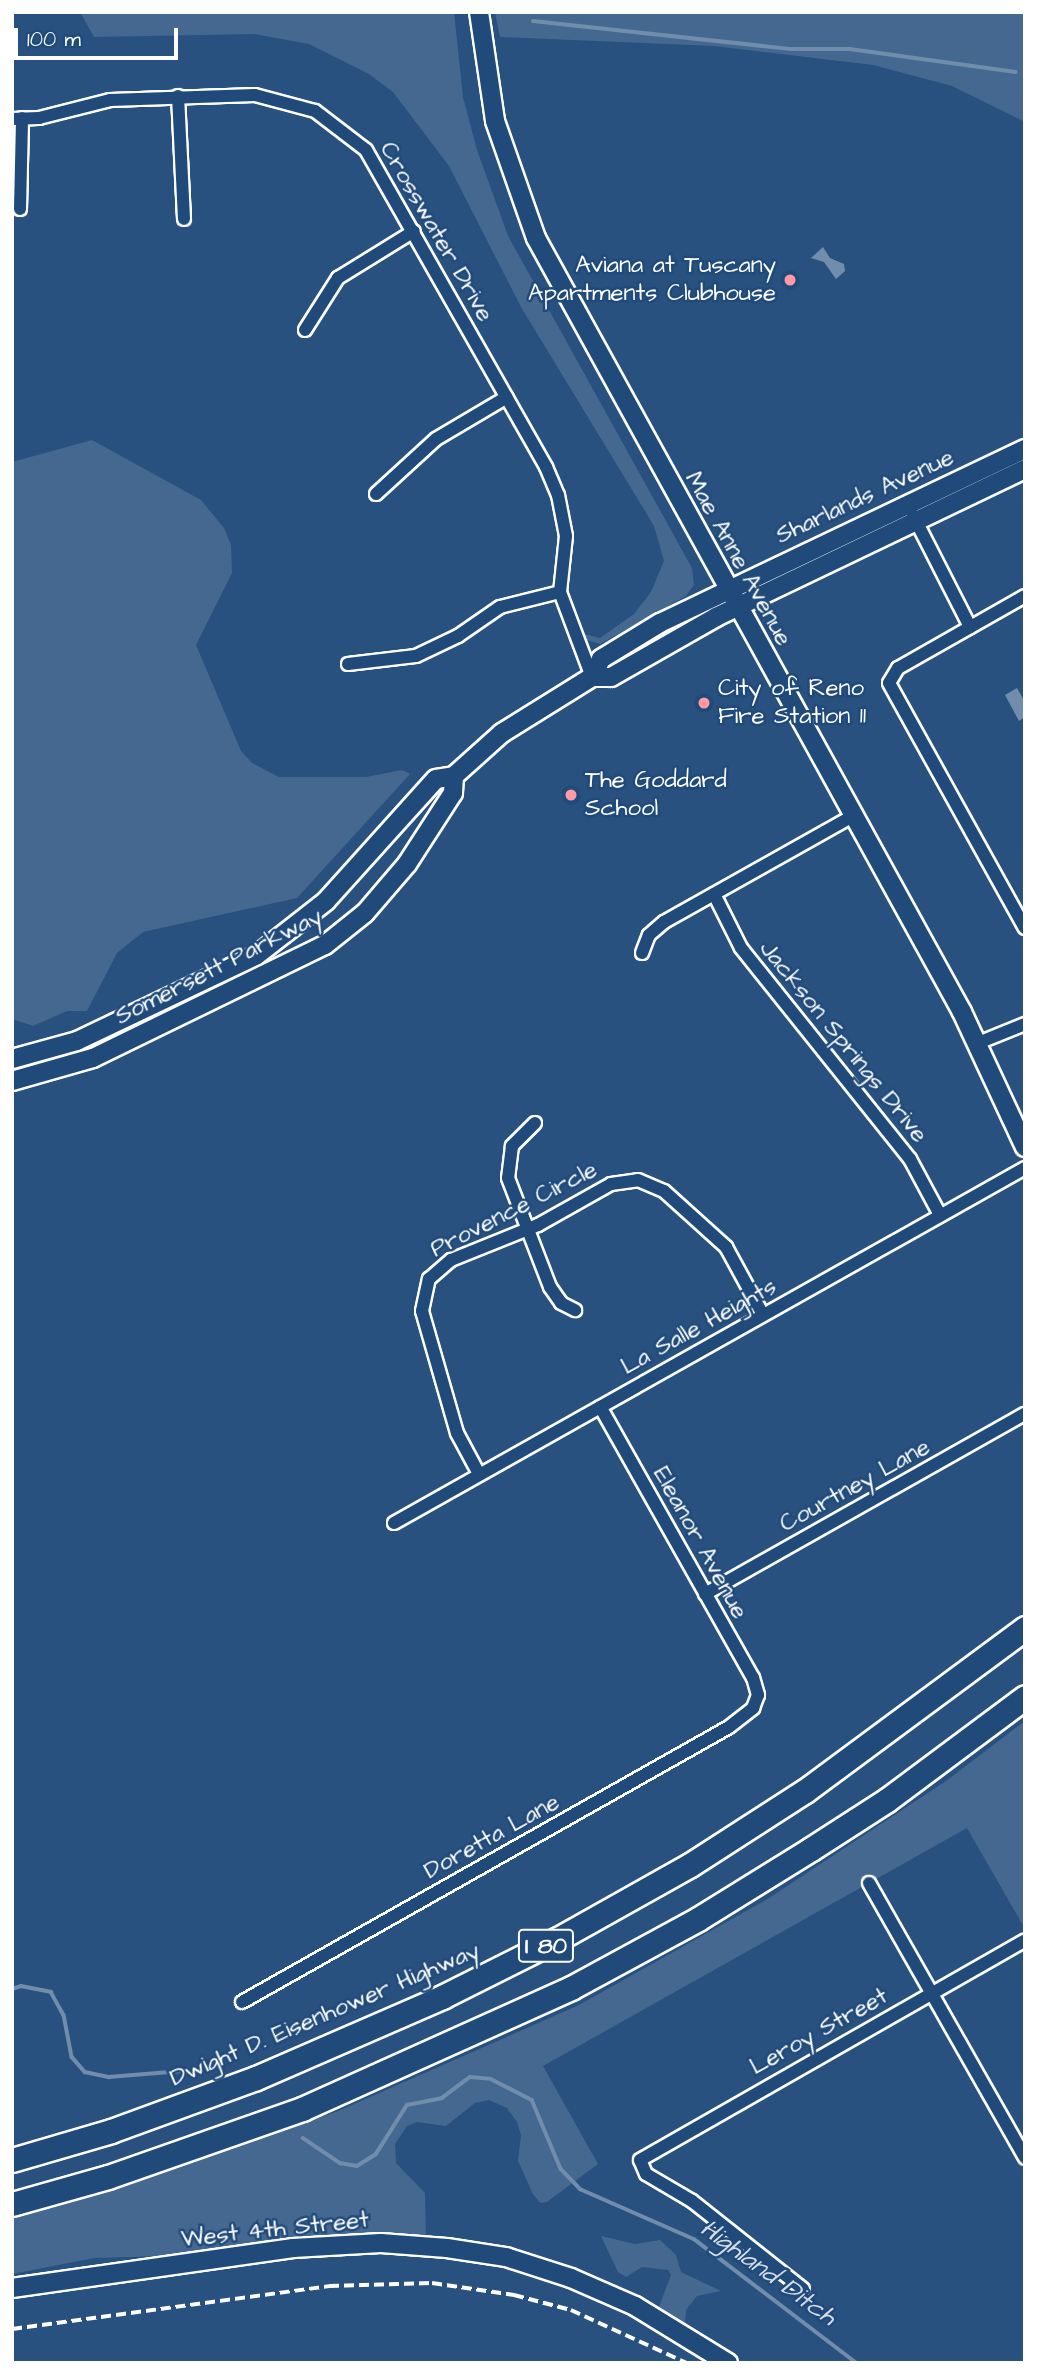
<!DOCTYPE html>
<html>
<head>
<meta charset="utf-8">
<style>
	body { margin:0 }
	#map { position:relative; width:1037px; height:2375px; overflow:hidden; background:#28517f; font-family:"Architects Daughter",sans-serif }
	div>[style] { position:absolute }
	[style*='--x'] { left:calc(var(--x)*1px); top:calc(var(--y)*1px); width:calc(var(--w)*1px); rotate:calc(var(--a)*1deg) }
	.green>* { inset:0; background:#446890 }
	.water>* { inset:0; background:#718dab }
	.stream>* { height:3.5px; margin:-1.75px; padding:0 1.75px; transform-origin:1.75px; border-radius:1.75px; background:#718dab }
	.roads { filter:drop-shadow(2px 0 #fff) drop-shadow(-2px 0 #fff) drop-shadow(0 2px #fff) drop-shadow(0 -2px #fff) }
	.street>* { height:12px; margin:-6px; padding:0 6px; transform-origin:6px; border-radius:6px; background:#1f4a7a }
	.secondary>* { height:18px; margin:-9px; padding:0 9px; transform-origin:9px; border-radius:9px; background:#1f4a7a }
	.highway>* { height:23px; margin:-11.5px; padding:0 11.5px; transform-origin:11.5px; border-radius:11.5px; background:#1f4a7a }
	.rail>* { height:3.5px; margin-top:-1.75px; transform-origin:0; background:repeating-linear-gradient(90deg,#fff 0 10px,transparent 0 15px) }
	.dots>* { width:19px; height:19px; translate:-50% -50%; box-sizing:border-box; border:4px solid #1f4a7a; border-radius:50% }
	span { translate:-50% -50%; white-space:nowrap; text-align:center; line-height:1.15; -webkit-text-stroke:5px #1f4a7a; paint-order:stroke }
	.shield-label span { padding:2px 5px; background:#1f4a7a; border:2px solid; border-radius:5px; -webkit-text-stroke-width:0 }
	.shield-label { font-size:23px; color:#fff; font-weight:700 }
	.street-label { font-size:24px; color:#fff }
	.poi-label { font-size:24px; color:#fff }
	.right { translate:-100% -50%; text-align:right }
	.left { translate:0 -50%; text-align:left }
	.water-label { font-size:26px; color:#d4dde6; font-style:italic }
	.frame { position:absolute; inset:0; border:14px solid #fff; pointer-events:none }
	.scale { position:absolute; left:14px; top:28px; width:164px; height:32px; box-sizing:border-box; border:4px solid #fff; border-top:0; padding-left:9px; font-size:21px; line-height:24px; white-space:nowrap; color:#fff; -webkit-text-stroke:5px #1f4a7a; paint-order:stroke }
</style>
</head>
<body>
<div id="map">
	<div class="green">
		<i style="clip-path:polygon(80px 12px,454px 12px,463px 97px,477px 150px,508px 236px,692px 568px,694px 585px,686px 596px,600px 644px,587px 640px,584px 634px,600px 638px,634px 614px,651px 592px,664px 561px,654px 526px,521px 307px,449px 166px,393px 92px,369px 74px,309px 44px,254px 34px,94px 37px)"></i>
		<i style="clip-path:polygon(495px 12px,1025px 12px,1025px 122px,952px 86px,873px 65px,714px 46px,500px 37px)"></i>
		<i style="clip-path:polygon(92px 440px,201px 500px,224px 528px,231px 545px,232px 573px,196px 645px,241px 751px,252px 763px,279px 777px,366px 777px,402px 770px,410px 774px,297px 898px,143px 932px,117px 953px,87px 1011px,67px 1011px,33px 1026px,12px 1019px,12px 462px)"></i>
		<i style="clip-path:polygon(1025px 1721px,1025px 1929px,967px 1828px,543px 2066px,598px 2164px,547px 2202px,540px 2203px,533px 2194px,518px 2161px,521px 2135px,517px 2122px,507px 2108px,489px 2100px,475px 2103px,446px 2126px,417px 2122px,407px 2126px,395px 2144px,396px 2163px,425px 2193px,426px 2237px,326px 2237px,165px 2256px,94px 2258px,12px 2274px,12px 2218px,336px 2112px,579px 2005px,766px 1900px,946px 1781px)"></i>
		<i style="clip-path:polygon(601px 2236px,635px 2244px,660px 2240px,676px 2255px,681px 2272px,721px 2291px,697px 2296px,686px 2310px,685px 2323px,659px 2307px,671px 2275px,668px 2270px,642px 2267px,626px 2277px,618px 2272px)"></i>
	</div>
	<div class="water">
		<i style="clip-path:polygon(823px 247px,830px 258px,844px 264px,845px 271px,836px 279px,824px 262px,811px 258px)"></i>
		<i style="clip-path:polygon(1017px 688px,1025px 702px,1025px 717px,1019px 721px,1005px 695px)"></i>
	</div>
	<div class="stream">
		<i style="--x:533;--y:21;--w:260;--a:6.2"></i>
		<i style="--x:791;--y:49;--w:59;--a:0"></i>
		<i style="--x:850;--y:49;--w:167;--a:7.9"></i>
		<i style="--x:12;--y:1989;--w:9;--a:-18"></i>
		<i style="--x:21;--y:1986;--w:31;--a:11"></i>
		<i style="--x:51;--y:1992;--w:26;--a:61"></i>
		<i style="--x:64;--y:2015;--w:43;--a:79.2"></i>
		<i style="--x:72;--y:2057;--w:20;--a:49"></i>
		<i style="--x:85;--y:2072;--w:25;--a:12"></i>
		<i style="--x:109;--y:2077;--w:73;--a:-4.7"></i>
		<i style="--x:303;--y:2138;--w:45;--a:34"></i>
		<i style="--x:340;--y:2163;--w:17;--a:10"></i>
		<i style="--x:357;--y:2166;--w:22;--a:-32"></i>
		<i style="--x:376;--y:2154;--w:58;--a:-57.7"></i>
		<i style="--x:407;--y:2105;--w:36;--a:-11"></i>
		<i style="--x:442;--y:2098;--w:35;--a:-37"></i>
		<i style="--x:470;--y:2077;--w:21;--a:5"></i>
		<i style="--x:491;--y:2079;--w:46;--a:27.1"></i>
		<i style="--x:532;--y:2100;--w:75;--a:67.2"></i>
		<i style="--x:561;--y:2169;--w:28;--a:46"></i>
		<i style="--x:580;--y:2189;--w:124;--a:23.7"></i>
		<i style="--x:694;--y:2239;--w:205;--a:37.3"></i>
	</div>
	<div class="roads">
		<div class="street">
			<i style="--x:178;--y:96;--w:123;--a:87.2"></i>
			<i style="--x:12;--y:119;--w:27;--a:-2"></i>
			<i style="--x:39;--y:118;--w:73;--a:-14.2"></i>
			<i style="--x:110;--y:100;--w:145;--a:-2"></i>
			<i style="--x:255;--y:95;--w:62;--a:14.9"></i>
			<i style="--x:315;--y:111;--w:64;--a:37.4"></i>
			<i style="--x:366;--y:150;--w:365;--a:60.4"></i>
			<i style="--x:546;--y:467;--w:30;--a:67"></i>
			<i style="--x:558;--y:495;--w:42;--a:79"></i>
			<i style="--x:566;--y:536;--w:56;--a:96.1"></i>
			<i style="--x:560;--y:592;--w:91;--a:69.4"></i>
			<i style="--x:20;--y:209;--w:91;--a:-88.7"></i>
			<i style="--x:305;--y:330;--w:62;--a:-57.6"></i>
			<i style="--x:338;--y:278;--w:89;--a:-31.7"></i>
			<i style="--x:376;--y:494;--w:81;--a:-42.5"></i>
			<i style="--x:436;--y:439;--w:82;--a:-30.6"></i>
			<i style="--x:913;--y:515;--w:126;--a:63"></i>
			<i style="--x:1025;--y:596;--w:146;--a:150.4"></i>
			<i style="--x:898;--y:668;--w:17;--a:121"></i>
			<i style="--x:889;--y:683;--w:280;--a:61"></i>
			<i style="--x:348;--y:664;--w:68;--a:-6.7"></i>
			<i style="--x:416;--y:656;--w:47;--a:-25.5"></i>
			<i style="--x:458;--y:636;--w:51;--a:-34.6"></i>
			<i style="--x:500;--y:607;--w:62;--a:-14"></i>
			<i style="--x:714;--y:894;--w:60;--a:63.4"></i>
			<i style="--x:741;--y:948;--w:270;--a:51.3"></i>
			<i style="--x:910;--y:1159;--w:64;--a:61.8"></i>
			<i style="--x:642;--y:953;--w:19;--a:-69"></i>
			<i style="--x:649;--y:935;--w:20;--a:-41"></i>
			<i style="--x:664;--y:922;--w:217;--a:-29.3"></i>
			<i style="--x:978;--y:1043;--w:51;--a:-22"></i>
			<i style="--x:535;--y:1123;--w:33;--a:135"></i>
			<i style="--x:512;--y:1146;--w:32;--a:97"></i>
			<i style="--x:508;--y:1178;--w:117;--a:68.9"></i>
			<i style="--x:550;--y:1287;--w:19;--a:55"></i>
			<i style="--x:561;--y:1303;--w:16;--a:27"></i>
			<i style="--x:479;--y:1474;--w:47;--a:-118.2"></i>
			<i style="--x:457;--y:1433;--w:127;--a:-106"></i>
			<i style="--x:422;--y:1311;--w:33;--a:-78"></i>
			<i style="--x:429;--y:1279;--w:29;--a:-41"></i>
			<i style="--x:451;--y:1260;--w:94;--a:-21.9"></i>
			<i style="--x:538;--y:1225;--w:84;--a:-29.3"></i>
			<i style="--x:611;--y:1184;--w:27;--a:-8"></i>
			<i style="--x:638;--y:1180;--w:28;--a:23"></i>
			<i style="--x:664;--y:1191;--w:84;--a:42.1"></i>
			<i style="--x:726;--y:1247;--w:77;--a:61.4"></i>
			<i style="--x:394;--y:1523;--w:724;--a:-29.36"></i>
			<i style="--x:705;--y:1594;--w:367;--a:-29.4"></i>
			<i style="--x:869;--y:1883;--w:316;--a:60.4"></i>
			<i style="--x:242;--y:2002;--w:559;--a:-29.45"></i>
			<i style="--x:729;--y:1727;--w:31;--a:-38"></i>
			<i style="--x:753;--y:1708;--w:14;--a:-69"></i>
			<i style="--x:758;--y:1695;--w:18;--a:-106"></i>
			<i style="--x:753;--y:1678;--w:311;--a:-119.4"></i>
			<i style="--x:803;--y:2289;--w:142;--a:-141.6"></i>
			<i style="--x:692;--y:2201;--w:53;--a:-149.6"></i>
			<i style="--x:646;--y:2174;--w:15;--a:-113"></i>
			<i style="--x:640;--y:2160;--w:443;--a:-29.7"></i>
		</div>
		<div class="secondary">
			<i style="--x:479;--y:12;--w:110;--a:81.6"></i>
			<i style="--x:495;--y:121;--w:124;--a:70.7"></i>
			<i style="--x:536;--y:238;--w:883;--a:61.17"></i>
			<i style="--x:962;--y:1012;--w:149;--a:65"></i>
			<i style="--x:592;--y:677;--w:20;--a:-63"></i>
			<i style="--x:601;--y:659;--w:69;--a:-31.4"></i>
			<i style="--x:660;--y:623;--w:404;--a:-25.5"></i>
			<i style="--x:454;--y:776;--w:64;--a:-41.9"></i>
			<i style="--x:502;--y:733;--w:106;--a:-31.9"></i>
			<i style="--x:592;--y:677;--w:19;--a:0"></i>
			<i style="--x:611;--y:677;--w:121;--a:-29.7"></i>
			<i style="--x:716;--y:617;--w:343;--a:-25.6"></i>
			<i style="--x:12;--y:1059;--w:67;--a:-15.5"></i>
			<i style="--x:77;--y:1041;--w:199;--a:-25.5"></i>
			<i style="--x:257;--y:955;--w:88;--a:-38"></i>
			<i style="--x:326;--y:901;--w:164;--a:-48"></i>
			<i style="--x:436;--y:779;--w:18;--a:-9"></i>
			<i style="--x:12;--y:1081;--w:84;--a:-15.9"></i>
			<i style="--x:93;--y:1058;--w:258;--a:-26"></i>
			<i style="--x:325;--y:945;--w:51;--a:-38.7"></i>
			<i style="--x:365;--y:913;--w:65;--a:-49.4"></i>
			<i style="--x:407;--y:864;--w:85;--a:-57.1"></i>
			<i style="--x:453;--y:793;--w:17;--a:-87"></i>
			<i style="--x:12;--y:2288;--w:284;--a:-8.1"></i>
			<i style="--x:293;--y:2248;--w:88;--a:-3.3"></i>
			<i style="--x:381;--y:2243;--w:66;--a:4.3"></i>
			<i style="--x:447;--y:2248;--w:60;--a:8.7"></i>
			<i style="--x:506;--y:2257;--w:68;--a:17.9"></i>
			<i style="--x:571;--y:2278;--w:70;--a:23.6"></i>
			<i style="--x:635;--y:2306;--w:109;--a:31.5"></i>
		</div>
		<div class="highway">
			<i style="--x:12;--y:2160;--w:103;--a:-16.3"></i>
			<i style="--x:111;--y:2131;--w:154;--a:-20.1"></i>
			<i style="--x:256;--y:2078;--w:203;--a:-23.5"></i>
			<i style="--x:442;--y:1997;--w:130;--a:-26.6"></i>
			<i style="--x:558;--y:1939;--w:151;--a:-29.3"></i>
			<i style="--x:690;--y:1865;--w:137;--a:-32.8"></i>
			<i style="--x:805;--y:1791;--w:274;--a:-36.5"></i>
			<i style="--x:12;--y:2204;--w:100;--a:-15.7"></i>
			<i style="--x:108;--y:2177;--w:206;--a:-19.3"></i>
			<i style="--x:302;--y:2109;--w:295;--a:-24.2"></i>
			<i style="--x:571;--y:1988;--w:145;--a:-28.5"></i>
			<i style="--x:698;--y:1919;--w:133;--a:-31.8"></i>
			<i style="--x:811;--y:1849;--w:90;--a:-32.8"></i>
			<i style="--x:887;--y:1800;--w:172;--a:-36.7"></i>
		</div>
	</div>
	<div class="rail">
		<i style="--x:12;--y:2329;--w:320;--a:-7.7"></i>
		<i style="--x:329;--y:2286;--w:103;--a:-1.7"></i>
		<i style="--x:432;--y:2283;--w:83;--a:8.3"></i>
		<i style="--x:514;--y:2295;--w:59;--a:14.7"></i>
		<i style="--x:571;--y:2310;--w:128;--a:24.6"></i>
	</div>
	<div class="dots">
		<i style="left:790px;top:280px;background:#ff9aa2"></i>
		<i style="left:704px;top:703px;background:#ff9aa2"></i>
		<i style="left:571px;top:795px;background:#ff9aa2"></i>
	</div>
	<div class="shield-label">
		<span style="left:546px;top:1946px">I 80</span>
	</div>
	<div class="street-label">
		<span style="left:436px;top:232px;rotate:60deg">Crosswater Drive</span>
		<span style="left:865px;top:497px;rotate:-25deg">Sharlands Avenue</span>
		<span style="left:738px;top:559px;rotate:61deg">Mae Anne Avenue</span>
		<span style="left:219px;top:967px;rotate:-27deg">Somersett Parkway</span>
		<span style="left:843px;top:1042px;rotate:51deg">Jackson Springs Drive</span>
		<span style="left:514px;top:1210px;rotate:-27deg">Provence Circle</span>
		<span style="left:699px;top:1327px;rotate:-29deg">La Salle Heights</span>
		<span style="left:855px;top:1486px;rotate:-29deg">Courtney Lane</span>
		<span style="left:700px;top:1543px;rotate:61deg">Eleanor Avenue</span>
		<span style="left:492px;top:1837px;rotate:-29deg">Doretta Lane</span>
		<span style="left:325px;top:2015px;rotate:-23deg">Dwight D. Eisenhower Highway</span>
		<span style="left:819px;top:2032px;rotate:-29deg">Leroy Street</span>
		<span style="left:275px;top:2230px;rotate:-6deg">West 4th Street</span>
	</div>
	<div class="poi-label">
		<span class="right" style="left:776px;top:280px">Aviana at Tuscany<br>Apartments Clubhouse</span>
		<span class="left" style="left:718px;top:703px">City of Reno<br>Fire Station 11</span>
		<span class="left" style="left:585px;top:795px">The Goddard<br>School</span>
	</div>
	<div class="water-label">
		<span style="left:768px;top:2273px;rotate:36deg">Highland Ditch</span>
	</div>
	<div class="frame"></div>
	<div class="scale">100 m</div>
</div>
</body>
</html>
